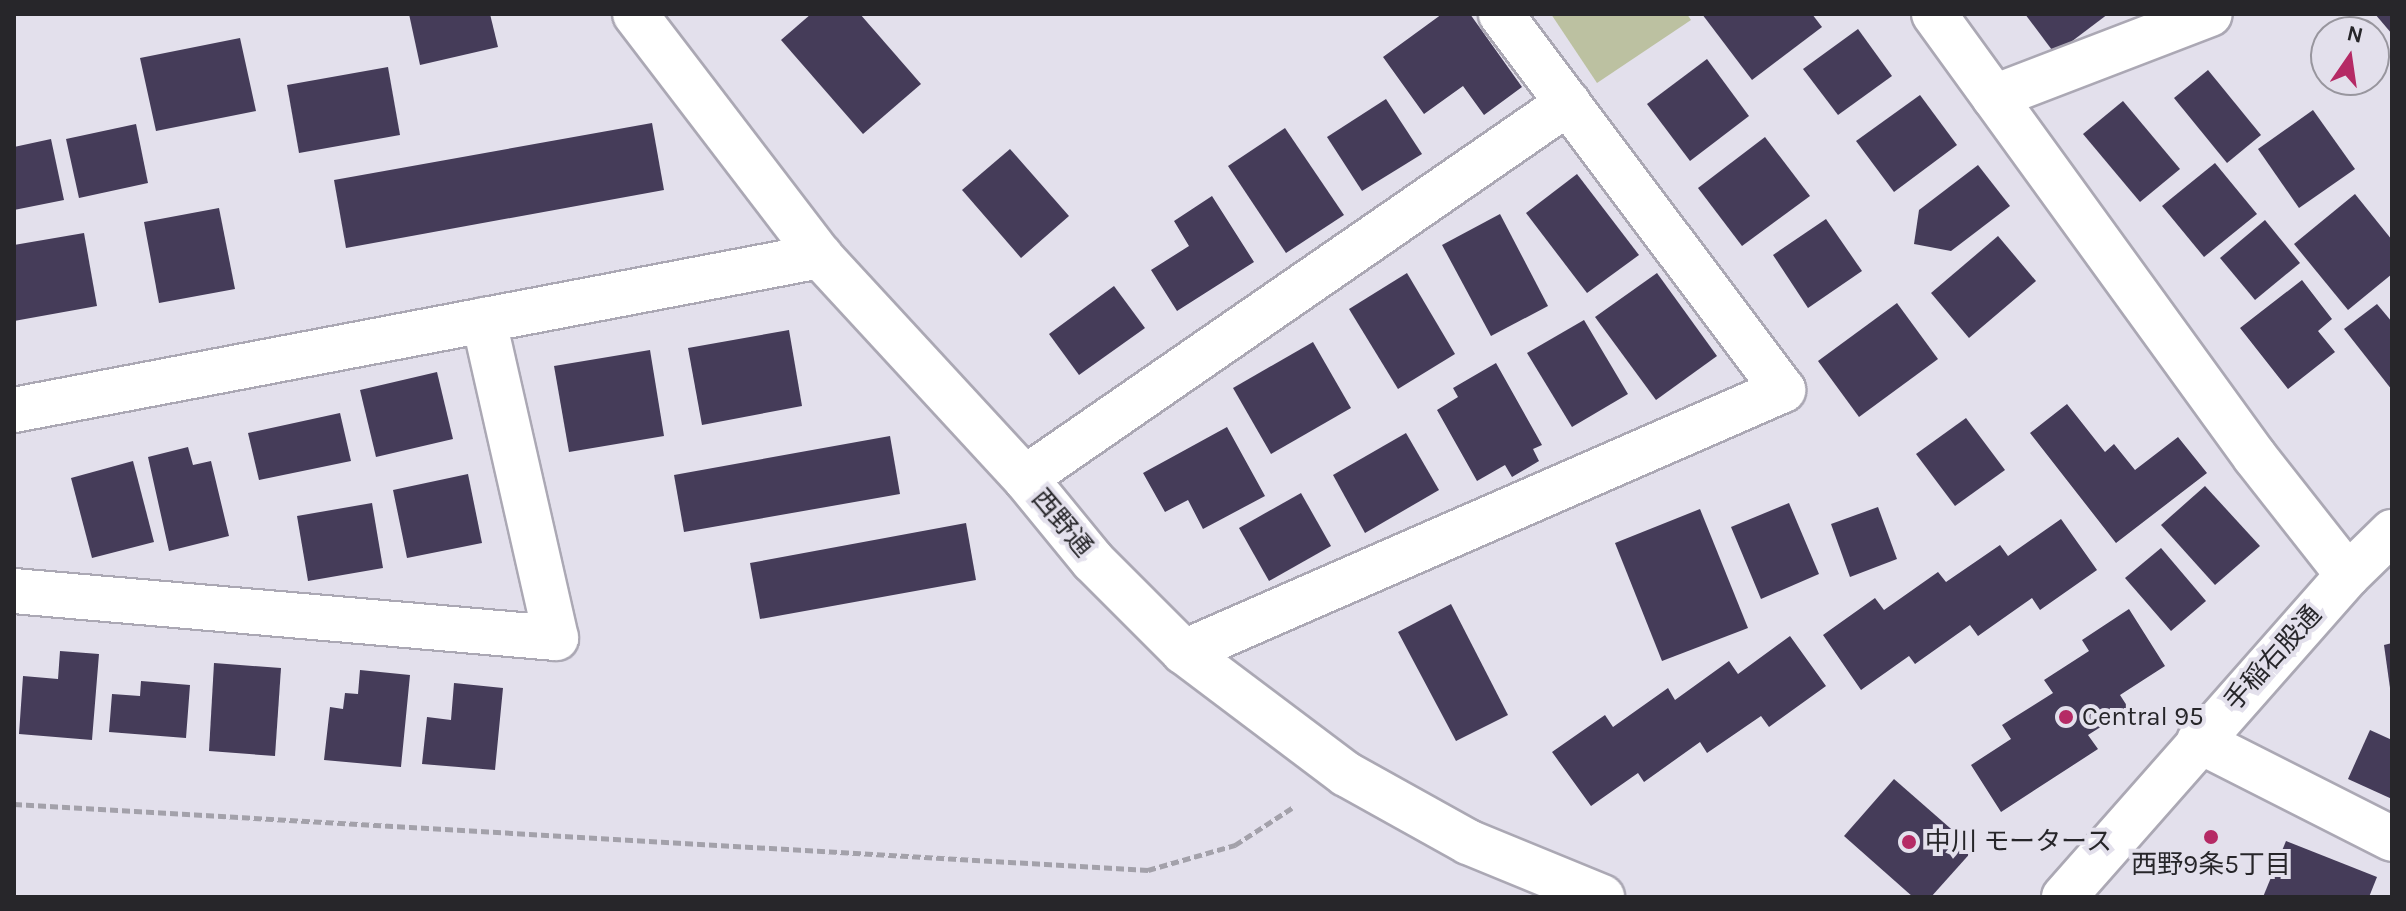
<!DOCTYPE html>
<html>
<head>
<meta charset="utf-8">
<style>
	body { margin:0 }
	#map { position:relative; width:2406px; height:911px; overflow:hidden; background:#e3e0ec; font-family:Karla,"Noto Sans JP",sans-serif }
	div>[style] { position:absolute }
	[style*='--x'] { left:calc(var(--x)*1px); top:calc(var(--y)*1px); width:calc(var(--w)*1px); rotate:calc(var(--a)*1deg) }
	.green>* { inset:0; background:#bcc1a1 }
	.building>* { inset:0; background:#453c59 }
	.path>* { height:5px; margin-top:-2.5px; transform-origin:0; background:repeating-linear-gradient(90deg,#a3a1aa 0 8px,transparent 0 12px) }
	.roads { filter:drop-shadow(2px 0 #aba8b4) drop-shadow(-2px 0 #aba8b4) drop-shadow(0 2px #aba8b4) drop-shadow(0 -2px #aba8b4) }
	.minor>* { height:44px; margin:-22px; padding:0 22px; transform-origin:22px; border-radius:22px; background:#fff }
	.dots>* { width:22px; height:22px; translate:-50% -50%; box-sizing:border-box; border:4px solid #e3e0ec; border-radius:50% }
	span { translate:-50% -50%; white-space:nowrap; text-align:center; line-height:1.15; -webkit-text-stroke:8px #e3e0ec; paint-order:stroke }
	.street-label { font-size:26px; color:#27262a }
	.poi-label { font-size:26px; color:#27262a }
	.left { translate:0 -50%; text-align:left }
	.frame { position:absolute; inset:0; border:16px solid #27262a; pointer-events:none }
	.north { position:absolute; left:2310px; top:16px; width:80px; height:80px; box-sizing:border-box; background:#e3e0ec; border:2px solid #98969e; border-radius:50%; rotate:13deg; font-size:22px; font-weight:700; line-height:32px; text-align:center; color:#27262a }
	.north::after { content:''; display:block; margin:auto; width:28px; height:36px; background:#b52a65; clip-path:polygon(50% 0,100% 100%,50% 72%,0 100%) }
</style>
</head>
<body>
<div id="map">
	<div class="green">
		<i style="clip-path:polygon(1551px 14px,1687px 14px,1691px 20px,1597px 83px)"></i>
	</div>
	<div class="building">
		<i style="clip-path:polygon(409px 14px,490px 14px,498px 47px,420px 65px)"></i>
		<i style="clip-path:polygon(811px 14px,860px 14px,921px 84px,863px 134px,781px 40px)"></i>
		<i style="clip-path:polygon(1442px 14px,1470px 14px,1522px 87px,1484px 115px,1463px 86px,1424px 114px,1383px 57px)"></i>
		<i style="clip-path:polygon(1702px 14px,1812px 14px,1822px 27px,1752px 80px)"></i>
		<i style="clip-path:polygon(2025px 14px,2108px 14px,2055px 54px)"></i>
		<i style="clip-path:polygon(2375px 14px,2392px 14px,2392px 34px)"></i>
		<i style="clip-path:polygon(1858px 29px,1892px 76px,1838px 115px,1803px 69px)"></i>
		<i style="clip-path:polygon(240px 38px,256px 111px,156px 131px,140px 58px)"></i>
		<i style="clip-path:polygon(1707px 59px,1749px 116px,1690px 161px,1647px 104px)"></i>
		<i style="clip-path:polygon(388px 67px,400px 135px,299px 153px,287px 85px)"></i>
		<i style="clip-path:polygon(2208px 70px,2261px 135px,2227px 163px,2174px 98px)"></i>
		<i style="clip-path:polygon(1920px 95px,1957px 145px,1894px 192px,1856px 141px)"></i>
		<i style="clip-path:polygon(1386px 99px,1422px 154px,1362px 191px,1327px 137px)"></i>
		<i style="clip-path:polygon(2123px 101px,2180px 169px,2140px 202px,2083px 134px)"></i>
		<i style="clip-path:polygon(2313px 110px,2355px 169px,2299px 208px,2258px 149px)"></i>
		<i style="clip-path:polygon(652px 123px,664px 190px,346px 248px,334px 180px)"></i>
		<i style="clip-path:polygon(136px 124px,148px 183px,79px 198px,66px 139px)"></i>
		<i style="clip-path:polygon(1285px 128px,1344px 215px,1286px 253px,1228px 166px)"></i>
		<i style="clip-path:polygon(1765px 137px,1810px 196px,1742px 246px,1698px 188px)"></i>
		<i style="clip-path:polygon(51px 139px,64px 200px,14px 210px,14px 147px)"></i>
		<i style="clip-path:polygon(1010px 149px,1069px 216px,1021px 258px,962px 190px)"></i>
		<i style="clip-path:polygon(2215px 163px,2257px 214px,2204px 257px,2162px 206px)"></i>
		<i style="clip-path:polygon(1978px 165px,2010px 206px,1951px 251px,1914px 244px,1919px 210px)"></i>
		<i style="clip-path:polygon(1577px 174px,1639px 255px,1587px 293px,1526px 213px)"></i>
		<i style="clip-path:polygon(2355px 194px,2392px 240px,2392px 274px,2348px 310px,2294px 244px)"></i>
		<i style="clip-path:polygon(1212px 196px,1254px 262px,1177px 311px,1151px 270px,1189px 246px,1174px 221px)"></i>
		<i style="clip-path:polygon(219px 208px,235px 289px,159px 303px,144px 222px)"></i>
		<i style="clip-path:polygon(1500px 214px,1548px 306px,1491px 336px,1442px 245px)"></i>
		<i style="clip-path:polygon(1826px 219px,1862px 271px,1808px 308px,1773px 255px)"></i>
		<i style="clip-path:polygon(2265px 220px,2300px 263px,2255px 300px,2220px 258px)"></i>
		<i style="clip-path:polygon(84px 233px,97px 306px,14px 321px,14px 245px)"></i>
		<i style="clip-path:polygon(1998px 236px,2036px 281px,1969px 338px,1931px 293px)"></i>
		<i style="clip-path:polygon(1407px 273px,1455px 354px,1398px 389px,1349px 309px)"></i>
		<i style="clip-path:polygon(1657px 273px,1717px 356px,1656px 400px,1595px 317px)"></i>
		<i style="clip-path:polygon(2302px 280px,2332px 319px,2318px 331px,2335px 352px,2288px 389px,2240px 328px)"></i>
		<i style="clip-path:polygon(1114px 286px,1145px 328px,1079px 375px,1049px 334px)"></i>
		<i style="clip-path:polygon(1897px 303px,1938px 359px,1859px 417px,1818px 361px)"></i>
		<i style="clip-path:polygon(2377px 304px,2392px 322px,2392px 390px,2344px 329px)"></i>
		<i style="clip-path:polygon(1584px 320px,1628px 394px,1572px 427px,1527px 353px)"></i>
		<i style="clip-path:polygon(789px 330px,802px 406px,702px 425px,688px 348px)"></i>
		<i style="clip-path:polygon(1313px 342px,1351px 408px,1271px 454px,1233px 388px)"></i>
		<i style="clip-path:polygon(650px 350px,664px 436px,569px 452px,554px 366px)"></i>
		<i style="clip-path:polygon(1496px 363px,1542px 445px,1533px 449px,1539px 461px,1512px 477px,1505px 465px,1477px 481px,1437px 410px,1458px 397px,1453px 388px)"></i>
		<i style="clip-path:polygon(437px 372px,453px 439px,376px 457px,360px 390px)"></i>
		<i style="clip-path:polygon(2067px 404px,2105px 452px,2114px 444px,2135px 470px,2178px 437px,2207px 473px,2116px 543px,2030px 433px)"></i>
		<i style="clip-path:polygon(340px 413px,351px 461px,259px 480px,248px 433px)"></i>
		<i style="clip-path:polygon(1966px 418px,2005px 470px,1955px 506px,1916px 454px)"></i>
		<i style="clip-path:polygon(1227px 427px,1265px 496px,1203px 529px,1188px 500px,1165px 512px,1143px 473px)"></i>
		<i style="clip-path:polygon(1406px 433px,1439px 490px,1365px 533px,1333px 475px)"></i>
		<i style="clip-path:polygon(890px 436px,900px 494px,684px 532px,674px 475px)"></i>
		<i style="clip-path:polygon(188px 447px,193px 465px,211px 461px,229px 536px,169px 551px,148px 457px)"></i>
		<i style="clip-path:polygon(133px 461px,154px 542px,92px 558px,71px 478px)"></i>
		<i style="clip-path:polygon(468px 474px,482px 543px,407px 558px,393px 490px)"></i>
		<i style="clip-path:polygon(2205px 486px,2260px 546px,2215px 585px,2161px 525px)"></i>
		<i style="clip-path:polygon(1301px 493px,1331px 546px,1269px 581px,1239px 528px)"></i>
		<i style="clip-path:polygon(372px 503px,383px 568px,308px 581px,297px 516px)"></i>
		<i style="clip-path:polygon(1789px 503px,1819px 574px,1761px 599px,1731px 527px)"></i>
		<i style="clip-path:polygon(1878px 507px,1897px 559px,1850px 577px,1831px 524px)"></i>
		<i style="clip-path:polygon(1700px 509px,1748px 628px,1662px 661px,1615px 543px)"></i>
		<i style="clip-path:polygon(2061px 519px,2097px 570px,2040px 610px,2032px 598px,1978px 636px,1970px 625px,1915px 664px,1909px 656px,1861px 690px,1823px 635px,1875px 598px,1884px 610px,1938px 572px,1946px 582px,2000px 545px,2008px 556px)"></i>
		<i style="clip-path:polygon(966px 523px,976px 580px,760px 619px,750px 563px)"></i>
		<i style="clip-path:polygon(2161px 548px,2206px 601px,2171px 631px,2125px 578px)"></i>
		<i style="clip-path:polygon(1451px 604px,1508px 715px,1456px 741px,1398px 632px)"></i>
		<i style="clip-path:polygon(2129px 609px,2165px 666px,2120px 695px,2129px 709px,2088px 735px,2098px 749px,2001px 812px,1971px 765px,2011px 739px,2002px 725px,2053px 693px,2044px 680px,2089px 651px,2082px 640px)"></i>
		<i style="clip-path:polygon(1790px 636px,1826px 686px,1769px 727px,1761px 716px,1707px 753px,1700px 742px,1644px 782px,1638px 773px,1591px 806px,1552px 752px,1605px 715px,1613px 727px,1668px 688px,1675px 700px,1729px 661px,1738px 674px)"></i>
		<i style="clip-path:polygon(2392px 643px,2392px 687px,2390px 688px,2384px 645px)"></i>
		<i style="clip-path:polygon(60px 651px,99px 654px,92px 740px,19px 734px,23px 676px,58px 679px)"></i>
		<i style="clip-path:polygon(214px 663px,281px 668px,275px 756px,209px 751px)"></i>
		<i style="clip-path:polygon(360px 670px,410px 675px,401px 767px,324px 760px,330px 707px,343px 709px,345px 693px,358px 694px)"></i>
		<i style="clip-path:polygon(141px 681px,190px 685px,186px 738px,109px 732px,112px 694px,140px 696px)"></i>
		<i style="clip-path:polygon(454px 683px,503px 688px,495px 770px,422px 764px,427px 717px,451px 720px)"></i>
		<i style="clip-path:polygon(2370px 730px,2392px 740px,2392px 799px,2348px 779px)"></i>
		<i style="clip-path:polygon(1894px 779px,1974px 849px,1931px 897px,1913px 897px,1844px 836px)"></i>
		<i style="clip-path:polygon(2286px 841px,2377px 877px,2369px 897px,2263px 897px)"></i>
	</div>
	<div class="path">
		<i style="--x:14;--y:804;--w:1136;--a:3.33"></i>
		<i style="--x:1148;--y:870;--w:91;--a:-16"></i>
		<i style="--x:1235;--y:845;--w:68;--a:-33"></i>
	</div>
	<div class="roads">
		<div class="minor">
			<i style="--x:635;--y:14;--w:305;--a:52.6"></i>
			<i style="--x:820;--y:256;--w:302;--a:47.3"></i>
			<i style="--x:1025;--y:478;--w:107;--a:50.7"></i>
			<i style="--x:1093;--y:561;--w:129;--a:45"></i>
			<i style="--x:1184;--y:652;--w:203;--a:37"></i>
			<i style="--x:1346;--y:774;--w:140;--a:29.1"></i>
			<i style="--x:1468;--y:842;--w:145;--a:22.3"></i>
			<i style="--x:1934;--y:14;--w:547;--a:54.07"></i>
			<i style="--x:2255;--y:457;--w:150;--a:51.8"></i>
			<i style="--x:1994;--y:97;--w:231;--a:-21"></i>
			<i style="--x:14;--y:410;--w:821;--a:-10.82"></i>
			<i style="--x:1025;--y:478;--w:660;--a:-34.63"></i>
			<i style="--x:14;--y:591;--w:544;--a:4.96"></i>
			<i style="--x:556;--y:638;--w:326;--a:-102.8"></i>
			<i style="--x:1184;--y:652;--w:654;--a:-23.62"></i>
			<i style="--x:1783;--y:390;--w:470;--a:-126.9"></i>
			<i style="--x:2199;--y:741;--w:216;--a:26.9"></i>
			<i style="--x:2064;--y:897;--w:429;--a:-48.6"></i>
			<i style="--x:2348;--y:575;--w:62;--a:-44.3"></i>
		</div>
	</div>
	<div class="dots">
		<i style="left:2066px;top:717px;background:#b52a65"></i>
		<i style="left:2211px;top:837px;background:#b52a65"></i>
		<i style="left:1909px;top:842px;background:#b52a65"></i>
	</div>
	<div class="street-label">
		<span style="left:1062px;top:523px;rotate:50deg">西野通</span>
		<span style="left:2273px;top:658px;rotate:-48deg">手稲右股通</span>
	</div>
	<div class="poi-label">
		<span class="left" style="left:2082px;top:717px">Central 95</span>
		<span class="left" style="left:1925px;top:842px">中川 モータース</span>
		<span style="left:2211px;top:865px">西野9条5丁目</span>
	</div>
	<div class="frame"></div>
	<div class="north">N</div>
</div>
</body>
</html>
